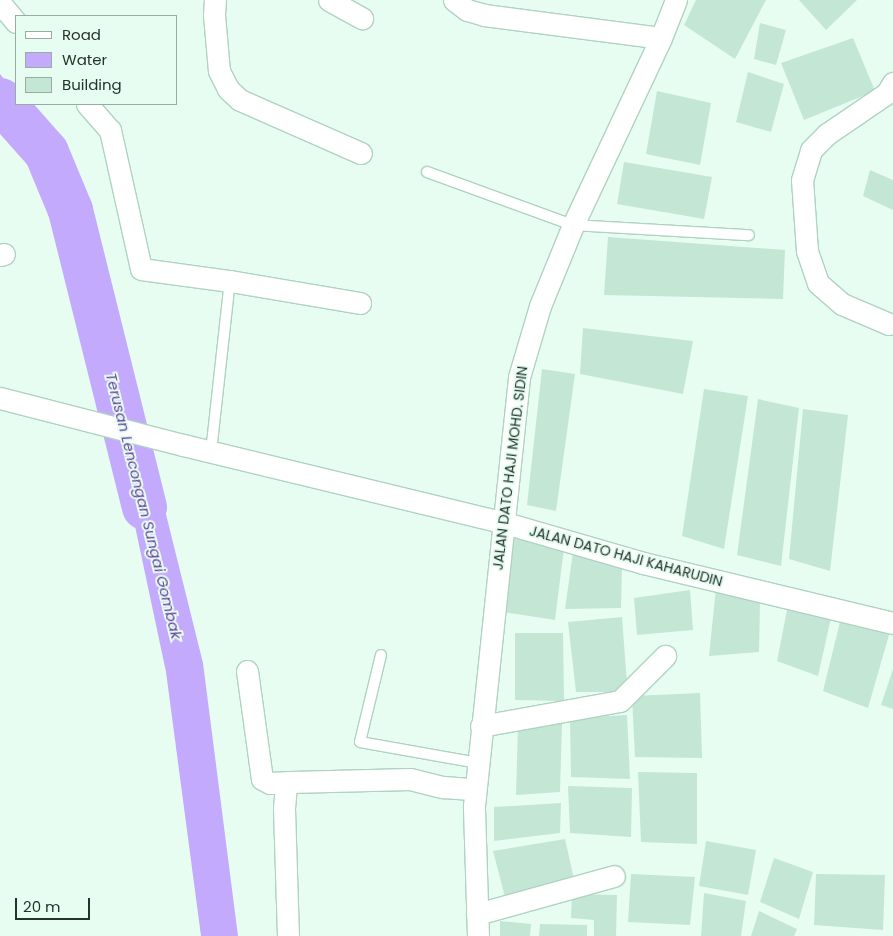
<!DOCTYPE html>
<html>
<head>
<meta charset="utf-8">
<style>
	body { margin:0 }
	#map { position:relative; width:893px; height:936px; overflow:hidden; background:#e7fdf1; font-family:Poppins,sans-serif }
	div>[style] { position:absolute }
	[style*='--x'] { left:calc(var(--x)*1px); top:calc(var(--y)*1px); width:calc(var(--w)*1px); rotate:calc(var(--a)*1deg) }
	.water>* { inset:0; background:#c4aafd }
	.river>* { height:45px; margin:-22.5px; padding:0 22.5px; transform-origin:22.5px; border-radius:22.5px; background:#c4aafd }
	.building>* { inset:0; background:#c3e7d4 }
	.roads { filter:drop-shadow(1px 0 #afd3c0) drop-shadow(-1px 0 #afd3c0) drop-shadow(0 1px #afd3c0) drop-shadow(0 -1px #afd3c0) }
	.lane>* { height:10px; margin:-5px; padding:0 5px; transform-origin:5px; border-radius:5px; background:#fff }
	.street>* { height:21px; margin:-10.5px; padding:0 10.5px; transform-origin:10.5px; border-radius:10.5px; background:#fff }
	span { translate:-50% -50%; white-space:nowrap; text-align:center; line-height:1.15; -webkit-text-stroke:4px #e7fdf1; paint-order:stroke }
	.street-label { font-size:14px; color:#25332c }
	.water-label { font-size:15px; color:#633e9d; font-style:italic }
	.legend { position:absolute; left:15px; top:15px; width:162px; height:90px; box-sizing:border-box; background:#e7fdf1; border:1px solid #99aca2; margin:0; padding:6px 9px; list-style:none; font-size:15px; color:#25332c }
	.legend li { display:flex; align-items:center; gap:10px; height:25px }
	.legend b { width:25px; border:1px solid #99aca2 }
	.scale { position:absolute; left:15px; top:898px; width:75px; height:22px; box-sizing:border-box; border:2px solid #25332c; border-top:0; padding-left:6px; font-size:15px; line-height:18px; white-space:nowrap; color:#25332c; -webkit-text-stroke:4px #e7fdf1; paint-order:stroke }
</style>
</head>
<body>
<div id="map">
	<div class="water">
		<i style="clip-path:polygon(0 74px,16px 94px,16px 104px,25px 104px,59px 145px,73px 177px,77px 199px,58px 208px,36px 162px,0 122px)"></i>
		<i style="clip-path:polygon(118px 446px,150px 450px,203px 663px,238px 936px,201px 936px,166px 672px)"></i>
	</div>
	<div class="river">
		<i style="--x:0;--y:100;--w:69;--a:48.5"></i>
		<i style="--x:46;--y:152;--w:63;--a:67.5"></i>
		<i style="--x:70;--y:210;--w:306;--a:76"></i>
	</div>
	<div class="building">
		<i style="clip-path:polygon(696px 0,766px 0,735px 59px,684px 25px)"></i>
		<i style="clip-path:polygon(799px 0,857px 0,826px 30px)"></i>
		<i style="clip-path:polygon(760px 23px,786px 30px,776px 65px,754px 59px)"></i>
		<i style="clip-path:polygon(853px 38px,875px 91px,804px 120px,781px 63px)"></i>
		<i style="clip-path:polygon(748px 72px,784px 84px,771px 132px,736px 122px)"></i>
		<i style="clip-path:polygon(657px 91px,711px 103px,700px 165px,646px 154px)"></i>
		<i style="clip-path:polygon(624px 162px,712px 177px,704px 219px,617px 204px)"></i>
		<i style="clip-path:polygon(870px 170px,893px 180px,893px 210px,863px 196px)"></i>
		<i style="clip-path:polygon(608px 237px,785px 250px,783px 299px,604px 295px)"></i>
		<i style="clip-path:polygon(583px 328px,693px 341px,683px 394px,580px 374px)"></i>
		<i style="clip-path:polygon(542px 369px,575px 374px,556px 511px,527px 505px)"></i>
		<i style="clip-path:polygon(704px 389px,748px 396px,724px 549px,682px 536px)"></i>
		<i style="clip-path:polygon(758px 399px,799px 408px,781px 566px,737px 555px)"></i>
		<i style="clip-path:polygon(803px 409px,848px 415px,830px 571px,789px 559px)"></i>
		<i style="clip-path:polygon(512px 537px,564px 548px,555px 620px,504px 612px)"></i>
		<i style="clip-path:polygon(573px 552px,622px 564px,621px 608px,565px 609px)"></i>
		<i style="clip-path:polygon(716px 588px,760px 602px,759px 652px,709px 656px)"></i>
		<i style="clip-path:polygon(690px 590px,693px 630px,637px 635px,634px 598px)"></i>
		<i style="clip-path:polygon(788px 605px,831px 618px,818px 676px,777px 661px)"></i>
		<i style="clip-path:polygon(622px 617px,627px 684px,619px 692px,576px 692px,568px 622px)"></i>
		<i style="clip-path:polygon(841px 618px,889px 635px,868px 708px,823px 691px)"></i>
		<i style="clip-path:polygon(515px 633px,563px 633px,564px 701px,515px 700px)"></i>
		<i style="clip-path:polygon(893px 669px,893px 709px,881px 705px)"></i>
		<i style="clip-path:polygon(700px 693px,702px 758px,635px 757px,632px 696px)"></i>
		<i style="clip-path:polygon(627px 715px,630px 779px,571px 777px,570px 718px)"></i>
		<i style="clip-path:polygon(562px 724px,560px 792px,516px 795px,518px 725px)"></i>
		<i style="clip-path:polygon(638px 772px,697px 773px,697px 844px,641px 842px)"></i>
		<i style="clip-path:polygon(568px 786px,632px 788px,631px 837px,570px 833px)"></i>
		<i style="clip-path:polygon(561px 803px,560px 833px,494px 841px,494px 807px)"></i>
		<i style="clip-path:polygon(565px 839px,574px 879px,505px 897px,493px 851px)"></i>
		<i style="clip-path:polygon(706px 841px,756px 850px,748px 895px,699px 886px)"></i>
		<i style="clip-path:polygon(774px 858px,813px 872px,799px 919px,760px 902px)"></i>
		<i style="clip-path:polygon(631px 874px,695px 877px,690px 925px,628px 922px)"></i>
		<i style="clip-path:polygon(816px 874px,885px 875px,883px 930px,814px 925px)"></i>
		<i style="clip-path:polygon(704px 893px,746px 901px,741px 936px,701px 936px)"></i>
		<i style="clip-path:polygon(572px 894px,617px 895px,616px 936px,594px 936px,594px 920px,571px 918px)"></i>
		<i style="clip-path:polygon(759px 911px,797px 929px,794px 936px,751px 936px)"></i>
		<i style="clip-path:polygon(500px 921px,531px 924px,530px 936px,500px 936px)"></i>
		<i style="clip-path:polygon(540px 924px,587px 925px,587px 936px,539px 936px)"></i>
	</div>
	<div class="roads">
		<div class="lane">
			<i style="--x:427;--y:172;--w:155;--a:20"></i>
			<i style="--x:573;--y:225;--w:176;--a:3.3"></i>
			<i style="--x:211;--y:452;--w:172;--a:-83.7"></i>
			<i style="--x:381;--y:655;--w:89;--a:103.6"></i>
			<i style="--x:360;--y:742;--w:120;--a:10.1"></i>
		</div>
		<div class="street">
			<i style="--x:215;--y:0;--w:15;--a:94"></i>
			<i style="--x:214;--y:15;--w:56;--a:84.9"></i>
			<i style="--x:219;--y:71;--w:20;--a:63"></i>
			<i style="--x:228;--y:89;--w:16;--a:43"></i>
			<i style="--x:240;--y:100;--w:132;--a:23.7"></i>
			<i style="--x:329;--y:0;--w:38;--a:29"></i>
			<i style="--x:454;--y:0;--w:16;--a:38"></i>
			<i style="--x:467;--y:10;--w:18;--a:16"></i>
			<i style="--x:484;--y:15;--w:178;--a:7.4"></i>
			<i style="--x:0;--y:3;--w:25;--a:50"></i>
			<i style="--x:87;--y:104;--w:35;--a:49"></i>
			<i style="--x:110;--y:130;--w:142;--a:77.4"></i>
			<i style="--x:141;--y:269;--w:90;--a:7.7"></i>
			<i style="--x:230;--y:281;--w:132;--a:9.6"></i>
			<i style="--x:0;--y:255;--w:4;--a:-14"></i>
			<i style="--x:889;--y:324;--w:51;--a:-156.9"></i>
			<i style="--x:842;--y:304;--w:32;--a:-139"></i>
			<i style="--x:818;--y:283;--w:34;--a:-109"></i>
			<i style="--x:807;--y:251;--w:71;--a:-94"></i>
			<i style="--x:802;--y:180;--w:31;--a:-73"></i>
			<i style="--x:811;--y:150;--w:23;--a:-45"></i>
			<i style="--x:827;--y:134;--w:73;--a:-34.3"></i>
			<i style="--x:887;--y:93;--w:12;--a:-59"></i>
			<i style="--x:0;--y:398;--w:189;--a:14.4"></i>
			<i style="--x:183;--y:445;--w:328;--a:13.6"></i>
			<i style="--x:502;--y:522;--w:147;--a:16.2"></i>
			<i style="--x:643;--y:563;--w:257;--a:13.5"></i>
			<i style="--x:247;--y:671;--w:109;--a:82.1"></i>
			<i style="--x:262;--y:779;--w:9;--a:27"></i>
			<i style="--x:270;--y:783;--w:20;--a:-3"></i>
			<i style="--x:481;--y:726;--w:141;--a:-10.2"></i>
			<i style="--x:620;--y:701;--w:64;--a:-45"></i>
			<i style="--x:477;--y:914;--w:142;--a:-15.5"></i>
			<i style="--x:288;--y:936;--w:128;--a:-91.8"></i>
			<i style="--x:284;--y:808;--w:21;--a:-85"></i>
			<i style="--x:286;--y:787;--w:6;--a:-51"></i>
			<i style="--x:290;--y:782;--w:120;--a:-1.4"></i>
			<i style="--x:410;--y:779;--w:34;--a:14"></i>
			<i style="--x:443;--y:787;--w:32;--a:4"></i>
			<i style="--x:478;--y:936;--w:130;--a:-91.8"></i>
			<i style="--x:474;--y:806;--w:431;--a:-84"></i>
			<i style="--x:519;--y:377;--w:74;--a:-73.5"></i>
			<i style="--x:540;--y:306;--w:87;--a:-67.8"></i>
			<i style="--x:573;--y:225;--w:207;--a:-64.8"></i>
			<i style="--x:661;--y:38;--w:41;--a:-68.5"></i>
		</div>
	</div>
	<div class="street-label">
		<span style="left:510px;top:468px;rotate:-83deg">JALAN DATO HAJI MOHD. SIDIN</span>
		<span style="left:626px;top:556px;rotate:15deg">JALAN DATO HAJI KAHARUDIN</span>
	</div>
	<div class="water-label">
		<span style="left:144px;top:506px;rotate:76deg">Terusan Lencongan Sungai Gombak</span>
	</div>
	<ul class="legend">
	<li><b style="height:6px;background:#fff"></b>Road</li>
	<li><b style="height:14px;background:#c4aafd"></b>Water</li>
	<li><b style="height:14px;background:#c3e7d4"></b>Building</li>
	</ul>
	<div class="scale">20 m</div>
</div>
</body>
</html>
